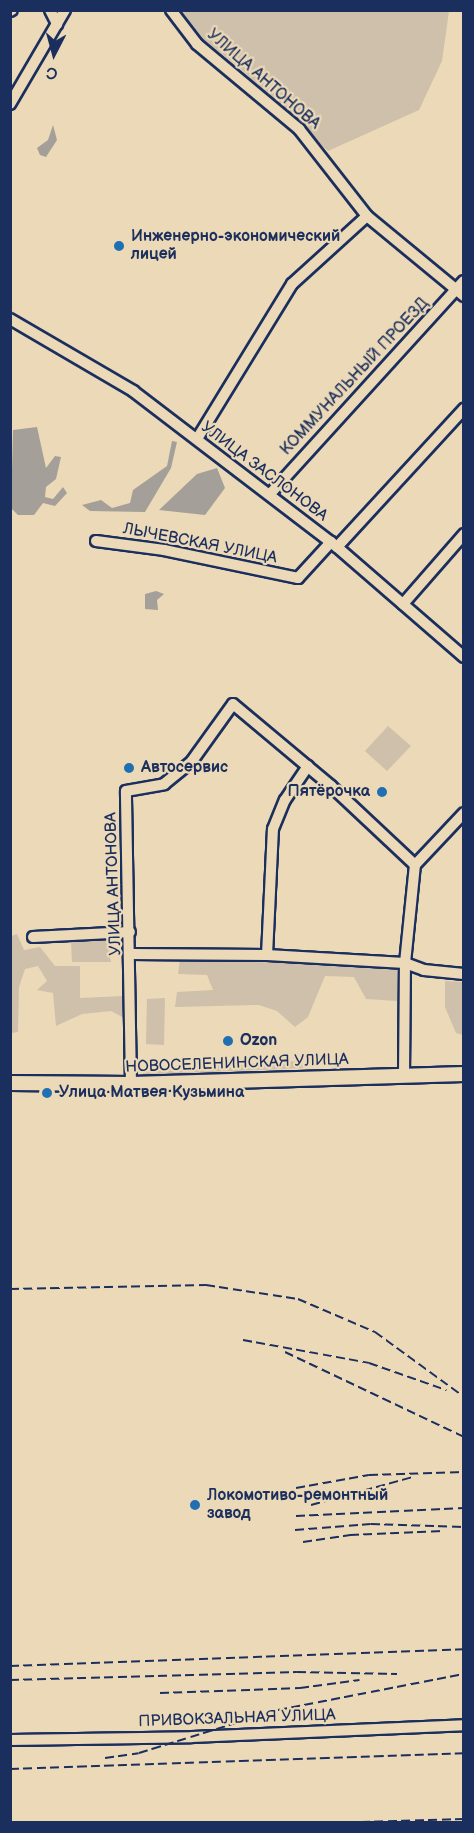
<!DOCTYPE html>
<html>
<head>
<meta charset="utf-8">
<style>
	body { margin:0 }
	#map { position:relative; width:474px; height:1833px; overflow:hidden; background:#ecd9b7; font-family:"Balsamiq Sans",sans-serif }
	div>[style] { position:absolute }
	[style*='--x'] { left:calc(var(--x)*1px); top:calc(var(--y)*1px); width:calc(var(--w)*1px); rotate:calc(var(--a)*1deg) }
	.green>* { inset:0; background:#cec0aa }
	.water>* { inset:0; background:#a49f98 }
	.roads { filter:drop-shadow(2px 0 #1b2f5e) drop-shadow(-2px 0 #1b2f5e) drop-shadow(0 2px #1b2f5e) drop-shadow(0 -2px #1b2f5e) }
	.minor>* { height:10px; margin:-5px; padding:0 5px; transform-origin:5px; border-radius:5px; background:#ecd9b7 }
	.major>* { height:14px; margin:-7px; padding:0 7px; transform-origin:7px; border-radius:7px; background:#ecd9b7 }
	.rail>* { height:2px; margin-top:-1px; transform-origin:0; background:repeating-linear-gradient(90deg,#1b2f5e 0 9px,transparent 0 13.5px) }
	.dots>* { width:16px; height:16px; translate:-50% -50%; box-sizing:border-box; border:3px solid #ecd9b7; border-radius:50% }
	span { translate:-50% -50%; white-space:nowrap; text-align:center; line-height:1.15; -webkit-text-stroke:4.5px #ecd9b7; paint-order:stroke }
	.street-label { font-size:16px; color:#1b2f5e }
	.poi-label { font-size:16px; color:#1b2f5e; font-weight:700 }
	.left { translate:0 -50%; text-align:left }
	.right { translate:-100% -50%; text-align:right }
	.frame { position:absolute; inset:0; border:12px solid #1b2f5e; pointer-events:none }
	.north { position:absolute; left:24px; top:24px; width:60px; height:60px; -webkit-text-stroke:4px #ecd9b7; paint-order:stroke; rotate:186deg; font-size:16px; font-weight:700; line-height:24px; text-align:center; color:#1b2f5e }
	.north::after { content:''; display:block; margin:auto; width:21px; height:27px; background:#1b2f5e; clip-path:polygon(50% 0,100% 100%,50% 72%,0 100%) }
</style>
</head>
<body>
<div id="map">
	<div class="green">
		<i style="clip-path:polygon(177px 11px,449px 11px,442px 61px,419px 110px,328px 151px,242px 70px,198px 35px)"></i>
		<i style="clip-path:polygon(388px 726px,411px 746px,387px 771px,365px 751px)"></i>
		<i style="clip-path:polygon(17px 934px,24px 950px,40px 947px,55px 966px,80px 966px,80px 998px,124px 996px,124px 1018px,111px 1011px,82px 1014px,56px 1026px,53px 993px,37px 990px,47px 981px,38px 966px,25px 969px,19px 987px,18px 1032px,11px 1033px,11px 936px)"></i>
		<i style="clip-path:polygon(71px 941px,107px 941px,111px 962px,72px 962px)"></i>
		<i style="clip-path:polygon(180px 960px,399px 966px,397px 1001px,366px 999px,354px 977px,325px 976px,308px 1017px,295px 1027px,277px 1011px,259px 1005px,175px 1007px,177px 992px,213px 990px,207px 975px,178px 974px)"></i>
		<i style="clip-path:polygon(445px 981px,463px 982px,463px 1035px,456px 1033px,445px 1007px)"></i>
		<i style="clip-path:polygon(165px 998px,164px 1045px,146px 1044px,147px 999px)"></i>
		<i style="clip-path:polygon(302px 1061px,303px 1068px,143px 1075px,143px 1068px)"></i>
	</div>
	<div class="water">
		<i style="clip-path:polygon(53px 125px,57px 140px,46px 157px,40px 155px,37px 148px,48px 140px)"></i>
		<i style="clip-path:polygon(37px 427px,46px 468px,55px 456px,61px 457px,56px 479px,46px 487px,45px 497px,53px 499px,63px 487px,67px 493px,55px 506px,43px 503px,34px 515px,18px 515px,11px 508px,13px 430px)"></i>
		<i style="clip-path:polygon(172px 441px,177px 442px,171px 468px,145px 512px,90px 511px,82px 505px,101px 500px,112px 508px,130px 503px,133px 490px,167px 466px)"></i>
		<i style="clip-path:polygon(217px 468px,225px 488px,205px 515px,159px 510px,197px 474px)"></i>
		<i style="clip-path:polygon(156px 591px,164px 594px,157px 600px,158px 610px,145px 609px,145px 594px)"></i>
	</div>
	<div class="roads">
		<div class="minor">
			<i style="--x:50;--y:10;--w:16;--a:63"></i>
			<i style="--x:171;--y:10;--w:43;--a:52.6"></i>
			<i style="--x:197;--y:44;--w:133;--a:39.8"></i>
			<i style="--x:299;--y:129;--w:110;--a:52"></i>
			<i style="--x:367;--y:216;--w:126;--a:39.5"></i>
			<i style="--x:10;--y:11;--w:2;--a:-27"></i>
			<i style="--x:10;--y:104;--w:109;--a:-59.7"></i>
			<i style="--x:10;--y:319;--w:143;--a:30.3"></i>
			<i style="--x:133;--y:391;--w:257;--a:37.4"></i>
			<i style="--x:337;--y:547;--w:168;--a:40.9"></i>
			<i style="--x:197;--y:439;--w:182;--a:-58.5"></i>
			<i style="--x:292;--y:284;--w:101;--a:-42.2"></i>
			<i style="--x:270;--y:494;--w:288;--a:-47.7"></i>
			<i style="--x:96;--y:541;--w:69;--a:7.5"></i>
			<i style="--x:164;--y:550;--w:137;--a:11.8"></i>
			<i style="--x:298;--y:578;--w:49;--a:-47.5"></i>
			<i style="--x:337;--y:547;--w:188;--a:-47.4"></i>
			<i style="--x:403;--y:604;--w:93;--a:-48.9"></i>
			<i style="--x:33;--y:937;--w:97;--a:-3"></i>
			<i style="--x:131;--y:954;--w:136;--a:0.4"></i>
			<i style="--x:267;--y:955;--w:138;--a:3.3"></i>
			<i style="--x:405;--y:963;--w:20;--a:20"></i>
			<i style="--x:424;--y:970;--w:40;--a:5.7"></i>
			<i style="--x:267;--y:955;--w:126;--a:-87.3"></i>
			<i style="--x:273;--y:829;--w:31;--a:-68"></i>
			<i style="--x:285;--y:800;--w:41;--a:-55.9"></i>
			<i style="--x:404;--y:1075;--w:112;--a:-89.5"></i>
			<i style="--x:405;--y:963;--w:99;--a:-84.2"></i>
			<i style="--x:415;--y:865;--w:71;--a:-46.7"></i>
			<i style="--x:131;--y:1084;--w:293;--a:-91"></i>
			<i style="--x:126;--y:791;--w:39;--a:-10"></i>
			<i style="--x:164;--y:784;--w:36;--a:-39"></i>
			<i style="--x:192;--y:761;--w:70;--a:-54.3"></i>
			<i style="--x:233;--y:704;--w:128;--a:39.9"></i>
			<i style="--x:331;--y:786;--w:115;--a:43.2"></i>
			<i style="--x:10;--y:1740;--w:182;--a:-0.9"></i>
			<i style="--x:192;--y:1737;--w:272;--a:-2.5"></i>
		</div>
		<div class="major">
			<i style="--x:10;--y:1083;--w:121;--a:0.5"></i>
			<i style="--x:131;--y:1084;--w:333;--a:-1.7"></i>
		</div>
	</div>
	<div class="rail">
		<i style="--x:10;--y:1289;--w:196;--a:-1.2"></i>
		<i style="--x:206;--y:1285;--w:93;--a:8.7"></i>
		<i style="--x:298;--y:1299;--w:84;--a:23.2"></i>
		<i style="--x:375;--y:1332;--w:110;--a:36.1"></i>
		<i style="--x:243;--y:1340;--w:128;--a:10.3"></i>
		<i style="--x:369;--y:1363;--w:82;--a:19.3"></i>
		<i style="--x:285;--y:1352;--w:198;--a:25.4"></i>
		<i style="--x:296;--y:1488;--w:74;--a:-10.1"></i>
		<i style="--x:369;--y:1475;--w:95;--a:-1.8"></i>
		<i style="--x:311;--y:1505;--w:106;--a:-15.4"></i>
		<i style="--x:296;--y:1516;--w:168;--a:-2.7"></i>
		<i style="--x:295;--y:1530;--w:76;--a:-4.5"></i>
		<i style="--x:371;--y:1524;--w:93;--a:1.8"></i>
		<i style="--x:303;--y:1542;--w:48;--a:-8.5"></i>
		<i style="--x:350;--y:1535;--w:93;--a:-2.5"></i>
		<i style="--x:10;--y:1666;--w:454;--a:-2.1"></i>
		<i style="--x:10;--y:1680;--w:287;--a:-1.6"></i>
		<i style="--x:297;--y:1672;--w:100;--a:1.1"></i>
		<i style="--x:160;--y:1693;--w:140;--a:-2"></i>
		<i style="--x:300;--y:1688;--w:60;--a:-7.7"></i>
		<i style="--x:105;--y:1758;--w:34;--a:-8"></i>
		<i style="--x:139;--y:1753;--w:145;--a:-17.2"></i>
		<i style="--x:278;--y:1710;--w:189;--a:-11"></i>
		<i style="--x:10;--y:1769;--w:454;--a:-2"></i>
		<i style="--x:361;--y:1822;--w:103;--a:-1.7"></i>
	</div>
	<div class="dots">
		<i style="left:119px;top:246px;background:#1f6fb2"></i>
		<i style="left:129px;top:768px;background:#1f6fb2"></i>
		<i style="left:382px;top:792px;background:#1f6fb2"></i>
		<i style="left:228px;top:1041px;background:#1f6fb2"></i>
		<i style="left:47px;top:1093px;background:#1f6fb2"></i>
		<i style="left:195px;top:1505px;background:#1f6fb2"></i>
	</div>
	<div class="street-label">
		<span style="left:263px;top:80px;rotate:41deg">УЛИЦА АНТОНОВА</span>
		<span style="left:355px;top:377px;rotate:-47deg">КОММУНАЛЬНЫЙ ПРОЕЗД</span>
		<span style="left:264px;top:472px;rotate:37deg">УЛИЦА ЗАСЛОНОВА</span>
		<span style="left:200px;top:544px;rotate:11deg">ЛЫЧЕВСКАЯ УЛИЦА</span>
		<span style="left:114px;top:884px;rotate:-92deg">УЛИЦА АНТОНОВА</span>
		<span style="left:237px;top:1064px;rotate:-2deg">НОВОСЕЛЕНИНСКАЯ УЛИЦА</span>
		<span style="left:237px;top:1719px;rotate:-2deg">ПРИВОКЗАЛЬНАЯ УЛИЦА</span>
	</div>
	<div class="poi-label">
		<span class="left" style="left:131px;top:246px">Инженерно-экономический<br>лицей</span>
		<span class="left" style="left:141px;top:768px">Автосервис</span>
		<span class="right" style="left:370px;top:792px">Пятёрочка</span>
		<span class="left" style="left:240px;top:1041px">Ozon</span>
		<span class="left" style="left:59px;top:1093px">Улица Матвея Кузьмина</span>
		<span class="left" style="left:207px;top:1505px">Локомотиво-ремонтный<br>завод</span>
	</div>
	<div class="frame"></div>
	<div class="north">С</div>
</div>
</body>
</html>
